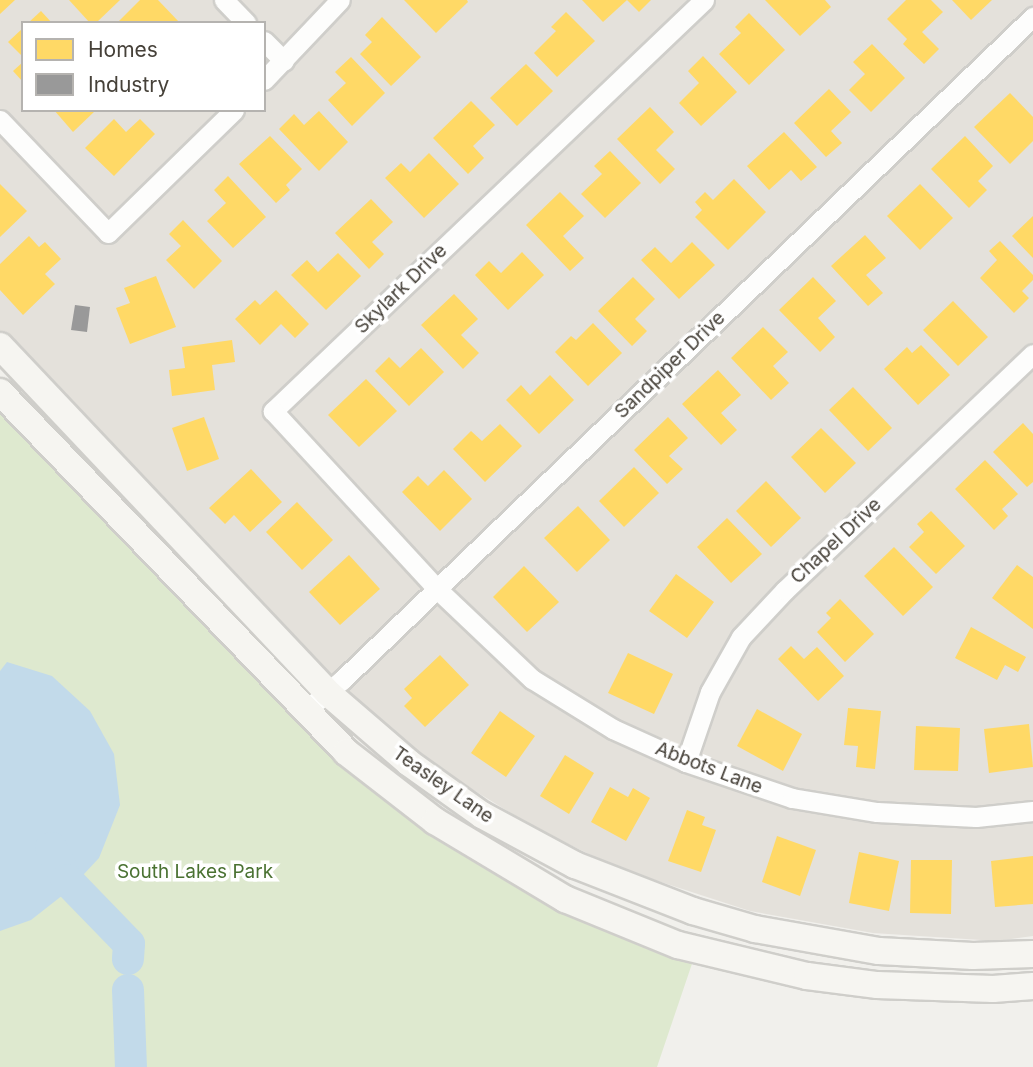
<!DOCTYPE html>
<html>
<head>
<meta charset="utf-8">
<style>
	body { margin:0 }
	#map { position:relative; width:1033px; height:1067px; overflow:hidden; background:#f1f0ec; font-family:Inter,sans-serif }
	div>[style] { position:absolute }
	[style*='--x'] { left:calc(var(--x)*1px); top:calc(var(--y)*1px); width:calc(var(--w)*1px); rotate:calc(var(--a)*1deg) }
	.residential>* { inset:0; background:#e4e1db }
	.green>* { inset:0; background:#dee9cf }
	.water>* { inset:0; background:#c2daea }
	.homes>* { inset:0; background:#ffd966 }
	.industry>* { inset:0; background:#999 }
	.river>* { height:32px; margin:-16px; padding:0 16px; transform-origin:16px; border-radius:16px; background:#c2daea }
	.roads { filter:drop-shadow(2px 0 #cfceca) drop-shadow(-2px 0 #cfceca) drop-shadow(0 2px #cfceca) drop-shadow(0 -2px #cfceca) }
	.street>* { height:19px; margin:-9.5px; padding:0 9.5px; transform-origin:9.5px; border-radius:9.5px; background:#fdfdfc }
	.secondary>* { height:26px; margin:-13px; padding:0 13px; transform-origin:13px; border-radius:13px; background:#f6f5f1 }
	span { translate:-50% -50%; white-space:nowrap; text-align:center; line-height:1.15; -webkit-text-stroke:7px #fff; paint-order:stroke }
	.street-label { font-size:19px; color:#464139 }
	.park-label { font-size:19px; color:#4a7232 }
	.legend { position:absolute; left:21px; top:21px; width:245px; height:91px; box-sizing:border-box; background:#fff; border:2px solid #b5b3b0; margin:0; padding:9px 12px; list-style:none; font-size:21px; color:#464139 }
	.legend li { display:flex; align-items:center; gap:14px; height:35px }
	.legend b { width:35px; border:2px solid #b5b3b0 }
</style>
</head>
<body>
<div id="map">
	<div class="residential">
		<i style="clip-path:polygon(evenodd,0 0,1033px 0,1033px 936px,997px 941px,873px 933px,750px 911px,618px 868px,537px 829px,449px 775px,356px 702px,0 332px,0 0,23px 23px,264px 23px,264px 110px,23px 110px,23px 23px)"></i>
	</div>
	<div class="green">
		<i style="clip-path:polygon(0 396px,305px 711px,435px 820px,697px 949px,657px 1067px,0 1067px)"></i>
	</div>
	<div class="water">
		<i style="clip-path:polygon(7px 662px,52px 676px,90px 711px,114px 754px,120px 805px,99px 858px,68px 891px,31px 920px,0 931px,0 671px)"></i>
	</div>
	<div class="homes">
		<i style="clip-path:polygon(0 0,15px 0,0 14px)"></i>
		<i style="clip-path:polygon(69px 0,120px 0,96px 23px,90px 23px)"></i>
		<i style="clip-path:polygon(140px 0,158px 0,180px 23px,117px 23px)"></i>
		<i style="clip-path:polygon(404px 0,467px 0,468px 2px,436px 33px)"></i>
		<i style="clip-path:polygon(582px 0,627px 0,603px 22px)"></i>
		<i style="clip-path:polygon(627px 0,651px 0,639px 12px)"></i>
		<i style="clip-path:polygon(765px 0,825px 0,831px 7px,800px 36px)"></i>
		<i style="clip-path:polygon(906px 0,931px 0,943px 12px,922px 32px,939px 49px,924px 64px,903px 44px,907px 39px,887px 19px)"></i>
		<i style="clip-path:polygon(952px 0,992px 0,971px 20px)"></i>
		<i style="clip-path:polygon(41px 11px,52px 23px,28px 23px)"></i>
		<i style="clip-path:polygon(566px 12px,595px 41px,557px 77px,534px 53px,556px 31px,551px 27px)"></i>
		<i style="clip-path:polygon(749px 13px,785px 50px,749px 85px,719px 54px,741px 33px,735px 27px)"></i>
		<i style="clip-path:polygon(382px 17px,421px 57px,391px 86px,360px 54px,372px 42px,365px 35px)"></i>
		<i style="clip-path:polygon(23px 28px,23px 57px,8px 42px)"></i>
		<i style="clip-path:polygon(872px 44px,905px 78px,871px 112px,849px 90px,865px 74px,853px 62px)"></i>
		<i style="clip-path:polygon(703px 56px,737px 92px,701px 126px,679px 103px,699px 83px,688px 71px)"></i>
		<i style="clip-path:polygon(351px 57px,385px 93px,352px 126px,328px 100px,346px 83px,335px 72px)"></i>
		<i style="clip-path:polygon(23px 62px,23px 82px,13px 71px)"></i>
		<i style="clip-path:polygon(526px 64px,553px 91px,517px 126px,490px 98px)"></i>
		<i style="clip-path:polygon(829px 89px,851px 112px,831px 131px,842px 143px,826px 157px,794px 123px)"></i>
		<i style="clip-path:polygon(1010px 93px,1033px 117px,1033px 141px,1010px 164px,974px 127px)"></i>
		<i style="clip-path:polygon(471px 101px,495px 125px,473px 146px,484px 158px,468px 174px,433px 138px)"></i>
		<i style="clip-path:polygon(650px 107px,674px 132px,656px 150px,675px 169px,660px 184px,617px 139px)"></i>
		<i style="clip-path:polygon(54px 110px,96px 110px,73px 132px)"></i>
		<i style="clip-path:polygon(319px 111px,348px 142px,319px 171px,279px 129px,294px 114px,304px 125px)"></i>
		<i style="clip-path:polygon(114px 119px,126px 132px,140px 119px,155px 134px,114px 176px,85px 148px)"></i>
		<i style="clip-path:polygon(784px 132px,817px 167px,801px 181px,791px 170px,769px 190px,747px 166px)"></i>
		<i style="clip-path:polygon(270px 136px,302px 169px,286px 185px,290px 190px,276px 203px,239px 164px)"></i>
		<i style="clip-path:polygon(965px 136px,993px 166px,978px 181px,987px 190px,969px 208px,931px 169px)"></i>
		<i style="clip-path:polygon(610px 151px,641px 183px,605px 218px,581px 194px,602px 174px,594px 166px)"></i>
		<i style="clip-path:polygon(429px 153px,459px 184px,424px 218px,385px 178px,401px 163px,410px 172px)"></i>
		<i style="clip-path:polygon(228px 176px,266px 217px,233px 248px,207px 221px,226px 203px,214px 190px)"></i>
		<i style="clip-path:polygon(734px 179px,766px 212px,728px 250px,695px 217px,702px 210px,695px 202px,705px 192px,713px 200px)"></i>
		<i style="clip-path:polygon(0 184px,27px 211px,0 237px)"></i>
		<i style="clip-path:polygon(920px 184px,953px 218px,920px 250px,887px 216px)"></i>
		<i style="clip-path:polygon(560px 192px,584px 216px,563px 236px,584px 258px,570px 271px,526px 225px)"></i>
		<i style="clip-path:polygon(371px 199px,393px 222px,372px 242px,384px 254px,369px 269px,335px 233px)"></i>
		<i style="clip-path:polygon(1033px 216px,1033px 258px,1012px 236px)"></i>
		<i style="clip-path:polygon(183px 220px,222px 261px,194px 289px,166px 260px,181px 246px,169px 234px)"></i>
		<i style="clip-path:polygon(865px 235px,886px 258px,866px 275px,883px 293px,868px 306px,831px 266px)"></i>
		<i style="clip-path:polygon(29px 236px,39px 247px,45px 242px,61px 259px,45px 274px,55px 284px,23px 315px,0 290px,0 264px)"></i>
		<i style="clip-path:polygon(1000px 241px,1033px 275px,1033px 280px,1022px 291px,1029px 298px,1014px 313px,980px 278px,997px 260px,989px 251px)"></i>
		<i style="clip-path:polygon(692px 242px,715px 265px,679px 299px,641px 260px,655px 247px,671px 263px)"></i>
		<i style="clip-path:polygon(522px 252px,544px 275px,508px 310px,475px 275px,489px 261px,501px 273px)"></i>
		<i style="clip-path:polygon(338px 253px,361px 276px,326px 310px,291px 275px,307px 260px,318px 272px)"></i>
		<i style="clip-path:polygon(156px 276px,176px 327px,130px 344px,116px 308px,130px 303px,124px 288px)"></i>
		<i style="clip-path:polygon(633px 277px,655px 299px,635px 319px,647px 331px,632px 346px,598px 311px)"></i>
		<i style="clip-path:polygon(813px 277px,836px 301px,818px 318px,835px 337px,820px 352px,779px 310px)"></i>
		<i style="clip-path:polygon(276px 290px,309px 324px,295px 338px,281px 324px,260px 345px,235px 319px,255px 300px,260px 305px)"></i>
		<i style="clip-path:polygon(454px 294px,478px 319px,461px 335px,479px 353px,463px 369px,421px 325px)"></i>
		<i style="clip-path:polygon(953px 301px,988px 337px,958px 366px,923px 330px)"></i>
		<i style="clip-path:polygon(593px 323px,622px 353px,588px 386px,555px 352px,571px 336px,576px 340px)"></i>
		<i style="clip-path:polygon(763px 327px,788px 352px,773px 366px,789px 383px,771px 400px,731px 358px)"></i>
		<i style="clip-path:polygon(232px 340px,235px 362px,212px 365px,215px 390px,172px 396px,169px 370px,185px 368px,182px 347px)"></i>
		<i style="clip-path:polygon(921px 345px,950px 375px,918px 405px,884px 369px,907px 347px,912px 353px)"></i>
		<i style="clip-path:polygon(421px 348px,444px 372px,409px 406px,375px 371px,389px 357px,400px 368px)"></i>
		<i style="clip-path:polygon(718px 370px,741px 395px,721px 413px,737px 430px,721px 445px,682px 404px)"></i>
		<i style="clip-path:polygon(550px 375px,574px 400px,539px 434px,506px 400px,521px 385px,530px 395px)"></i>
		<i style="clip-path:polygon(366px 379px,397px 411px,359px 447px,328px 415px)"></i>
		<i style="clip-path:polygon(853px 387px,892px 428px,868px 451px,829px 410px)"></i>
		<i style="clip-path:polygon(204px 417px,219px 459px,187px 471px,172px 428px)"></i>
		<i style="clip-path:polygon(668px 417px,688px 438px,669px 456px,683px 469px,667px 484px,634px 450px)"></i>
		<i style="clip-path:polygon(1023px 423px,1033px 434px,1033px 482px,1027px 487px,993px 452px)"></i>
		<i style="clip-path:polygon(500px 424px,522px 446px,485px 482px,453px 449px,471px 431px,482px 441px)"></i>
		<i style="clip-path:polygon(821px 428px,856px 463px,825px 493px,791px 457px)"></i>
		<i style="clip-path:polygon(985px 460px,1018px 494px,1002px 509px,1008px 516px,994px 530px,955px 489px)"></i>
		<i style="clip-path:polygon(634px 467px,659px 493px,624px 527px,599px 501px)"></i>
		<i style="clip-path:polygon(251px 469px,282px 502px,250px 532px,234px 515px,225px 524px,209px 508px)"></i>
		<i style="clip-path:polygon(444px 470px,472px 499px,440px 531px,402px 492px,418px 476px,428px 486px)"></i>
		<i style="clip-path:polygon(766px 481px,801px 518px,771px 547px,736px 511px)"></i>
		<i style="clip-path:polygon(297px 502px,333px 540px,302px 570px,266px 532px)"></i>
		<i style="clip-path:polygon(578px 506px,610px 540px,577px 572px,544px 538px)"></i>
		<i style="clip-path:polygon(931px 511px,965px 546px,936px 574px,909px 547px,924px 532px,917px 524px)"></i>
		<i style="clip-path:polygon(727px 518px,762px 554px,731px 583px,697px 547px)"></i>
		<i style="clip-path:polygon(894px 547px,933px 587px,903px 616px,864px 576px)"></i>
		<i style="clip-path:polygon(349px 555px,380px 589px,340px 625px,309px 592px)"></i>
		<i style="clip-path:polygon(1017px 565px,1033px 577px,1033px 629px,992px 598px)"></i>
		<i style="clip-path:polygon(524px 566px,559px 602px,527px 632px,493px 597px)"></i>
		<i style="clip-path:polygon(676px 574px,714px 602px,687px 638px,649px 611px)"></i>
		<i style="clip-path:polygon(840px 599px,874px 634px,845px 662px,817px 632px,831px 618px,826px 613px)"></i>
		<i style="clip-path:polygon(971px 627px,1026px 657px,1018px 672px,1005px 665px,997px 680px,955px 658px)"></i>
		<i style="clip-path:polygon(791px 646px,804px 659px,817px 647px,844px 676px,818px 701px,778px 659px)"></i>
		<i style="clip-path:polygon(628px 653px,673px 674px,654px 714px,608px 693px)"></i>
		<i style="clip-path:polygon(440px 655px,469px 685px,425px 727px,404px 706px,412px 698px,404px 689px)"></i>
		<i style="clip-path:polygon(848px 708px,881px 711px,875px 769px,856px 767px,858px 746px,844px 745px)"></i>
		<i style="clip-path:polygon(757px 709px,802px 734px,783px 771px,737px 746px)"></i>
		<i style="clip-path:polygon(500px 711px,535px 736px,506px 777px,471px 753px)"></i>
		<i style="clip-path:polygon(1029px 724px,1033px 767px,989px 773px,984px 729px)"></i>
		<i style="clip-path:polygon(916px 726px,960px 728px,958px 771px,914px 770px)"></i>
		<i style="clip-path:polygon(565px 755px,594px 773px,569px 814px,540px 796px)"></i>
		<i style="clip-path:polygon(610px 787px,628px 797px,633px 788px,650px 798px,626px 841px,591px 822px)"></i>
		<i style="clip-path:polygon(687px 810px,705px 817px,702px 825px,716px 830px,701px 872px,668px 861px)"></i>
		<i style="clip-path:polygon(777px 836px,816px 850px,800px 896px,762px 882px)"></i>
		<i style="clip-path:polygon(859px 852px,899px 861px,889px 911px,849px 903px)"></i>
		<i style="clip-path:polygon(1033px 856px,1033px 904px,995px 907px,991px 861px)"></i>
		<i style="clip-path:polygon(911px 860px,952px 860px,951px 914px,910px 913px)"></i>
	</div>
	<div class="industry">
		<i style="clip-path:polygon(75px 305px,90px 307px,87px 332px,71px 330px)"></i>
	</div>
	<div class="river">
		<i style="--x:51;--y:848;--w:36;--a:63"></i>
		<i style="--x:67;--y:880;--w:89;--a:45.9"></i>
		<i style="--x:129;--y:944;--w:15;--a:94"></i>
		<i style="--x:128;--y:990;--w:77;--a:87.8"></i>
	</div>
	<div class="roads">
		<div class="street">
			<i style="--x:224;--y:0;--w:32;--a:46"></i>
			<i style="--x:704;--y:0;--w:596;--a:136.36"></i>
			<i style="--x:273;--y:411;--w:242;--a:47.3"></i>
			<i style="--x:437;--y:589;--w:131;--a:43.5"></i>
			<i style="--x:532;--y:679;--w:95;--a:31.7"></i>
			<i style="--x:613;--y:729;--w:80;--a:24.3"></i>
			<i style="--x:686;--y:762;--w:112;--a:18.8"></i>
			<i style="--x:792;--y:798;--w:86;--a:9.4"></i>
			<i style="--x:877;--y:812;--w:99;--a:2.9"></i>
			<i style="--x:976;--y:817;--w:57;--a:-6"></i>
			<i style="--x:264;--y:41;--w:28;--a:45"></i>
			<i style="--x:264;--y:80;--w:110;--a:-46.5"></i>
			<i style="--x:0;--y:120;--w:156;--a:46.3"></i>
			<i style="--x:108;--y:233;--w:176;--a:-44.3"></i>
			<i style="--x:305;--y:711;--w:48;--a:-40"></i>
			<i style="--x:342;--y:680;--w:958;--a:-43.82"></i>
			<i style="--x:686;--y:762;--w:74;--a:-71.1"></i>
			<i style="--x:710;--y:692;--w:63;--a:-60.6"></i>
			<i style="--x:741;--y:637;--w:64;--a:-46.9"></i>
			<i style="--x:785;--y:590;--w:342;--a:-43.6"></i>
		</div>
		<div class="secondary">
			<i style="--x:0;--y:346;--w:477;--a:46.6"></i>
			<i style="--x:328;--y:693;--w:107;--a:40.8"></i>
			<i style="--x:409;--y:763;--w:90;--a:35.5"></i>
			<i style="--x:482;--y:815;--w:106;--a:28.3"></i>
			<i style="--x:575;--y:865;--w:127;--a:21.3"></i>
			<i style="--x:693;--y:911;--w:65;--a:16.2"></i>
			<i style="--x:755;--y:929;--w:126;--a:10.1"></i>
			<i style="--x:879;--y:951;--w:94;--a:3"></i>
			<i style="--x:973;--y:956;--w:60;--a:-1.9"></i>
			<i style="--x:0;--y:392;--w:499;--a:46.1"></i>
			<i style="--x:346;--y:752;--w:113;--a:37.8"></i>
			<i style="--x:435;--y:821;--w:152;--a:31"></i>
			<i style="--x:565;--y:899;--w:122;--a:22.2"></i>
			<i style="--x:678;--y:945;--w:133;--a:13.5"></i>
			<i style="--x:807;--y:976;--w:71;--a:7.3"></i>
			<i style="--x:877;--y:985;--w:116;--a:2"></i>
			<i style="--x:993;--y:989;--w:40;--a:-4.3"></i>
		</div>
	</div>
	<div class="street-label">
		<span style="left:401px;top:289px;rotate:-44deg">Skylark Drive</span>
		<span style="left:670px;top:365px;rotate:-44deg">Sandpiper Drive</span>
		<span style="left:836px;top:541px;rotate:-43deg">Chapel Drive</span>
		<span style="left:709px;top:768px;rotate:21deg">Abbots Lane</span>
		<span style="left:443px;top:785px;rotate:35deg">Teasley Lane</span>
	</div>
	<div class="park-label">
		<span style="left:195px;top:872px">South Lakes Park</span>
	</div>
	<ul class="legend">
	<li><b style="height:19px;background:#ffd966"></b>Homes</li>
	<li><b style="height:19px;background:#999"></b>Industry</li>
	</ul>
</div>
</body>
</html>
